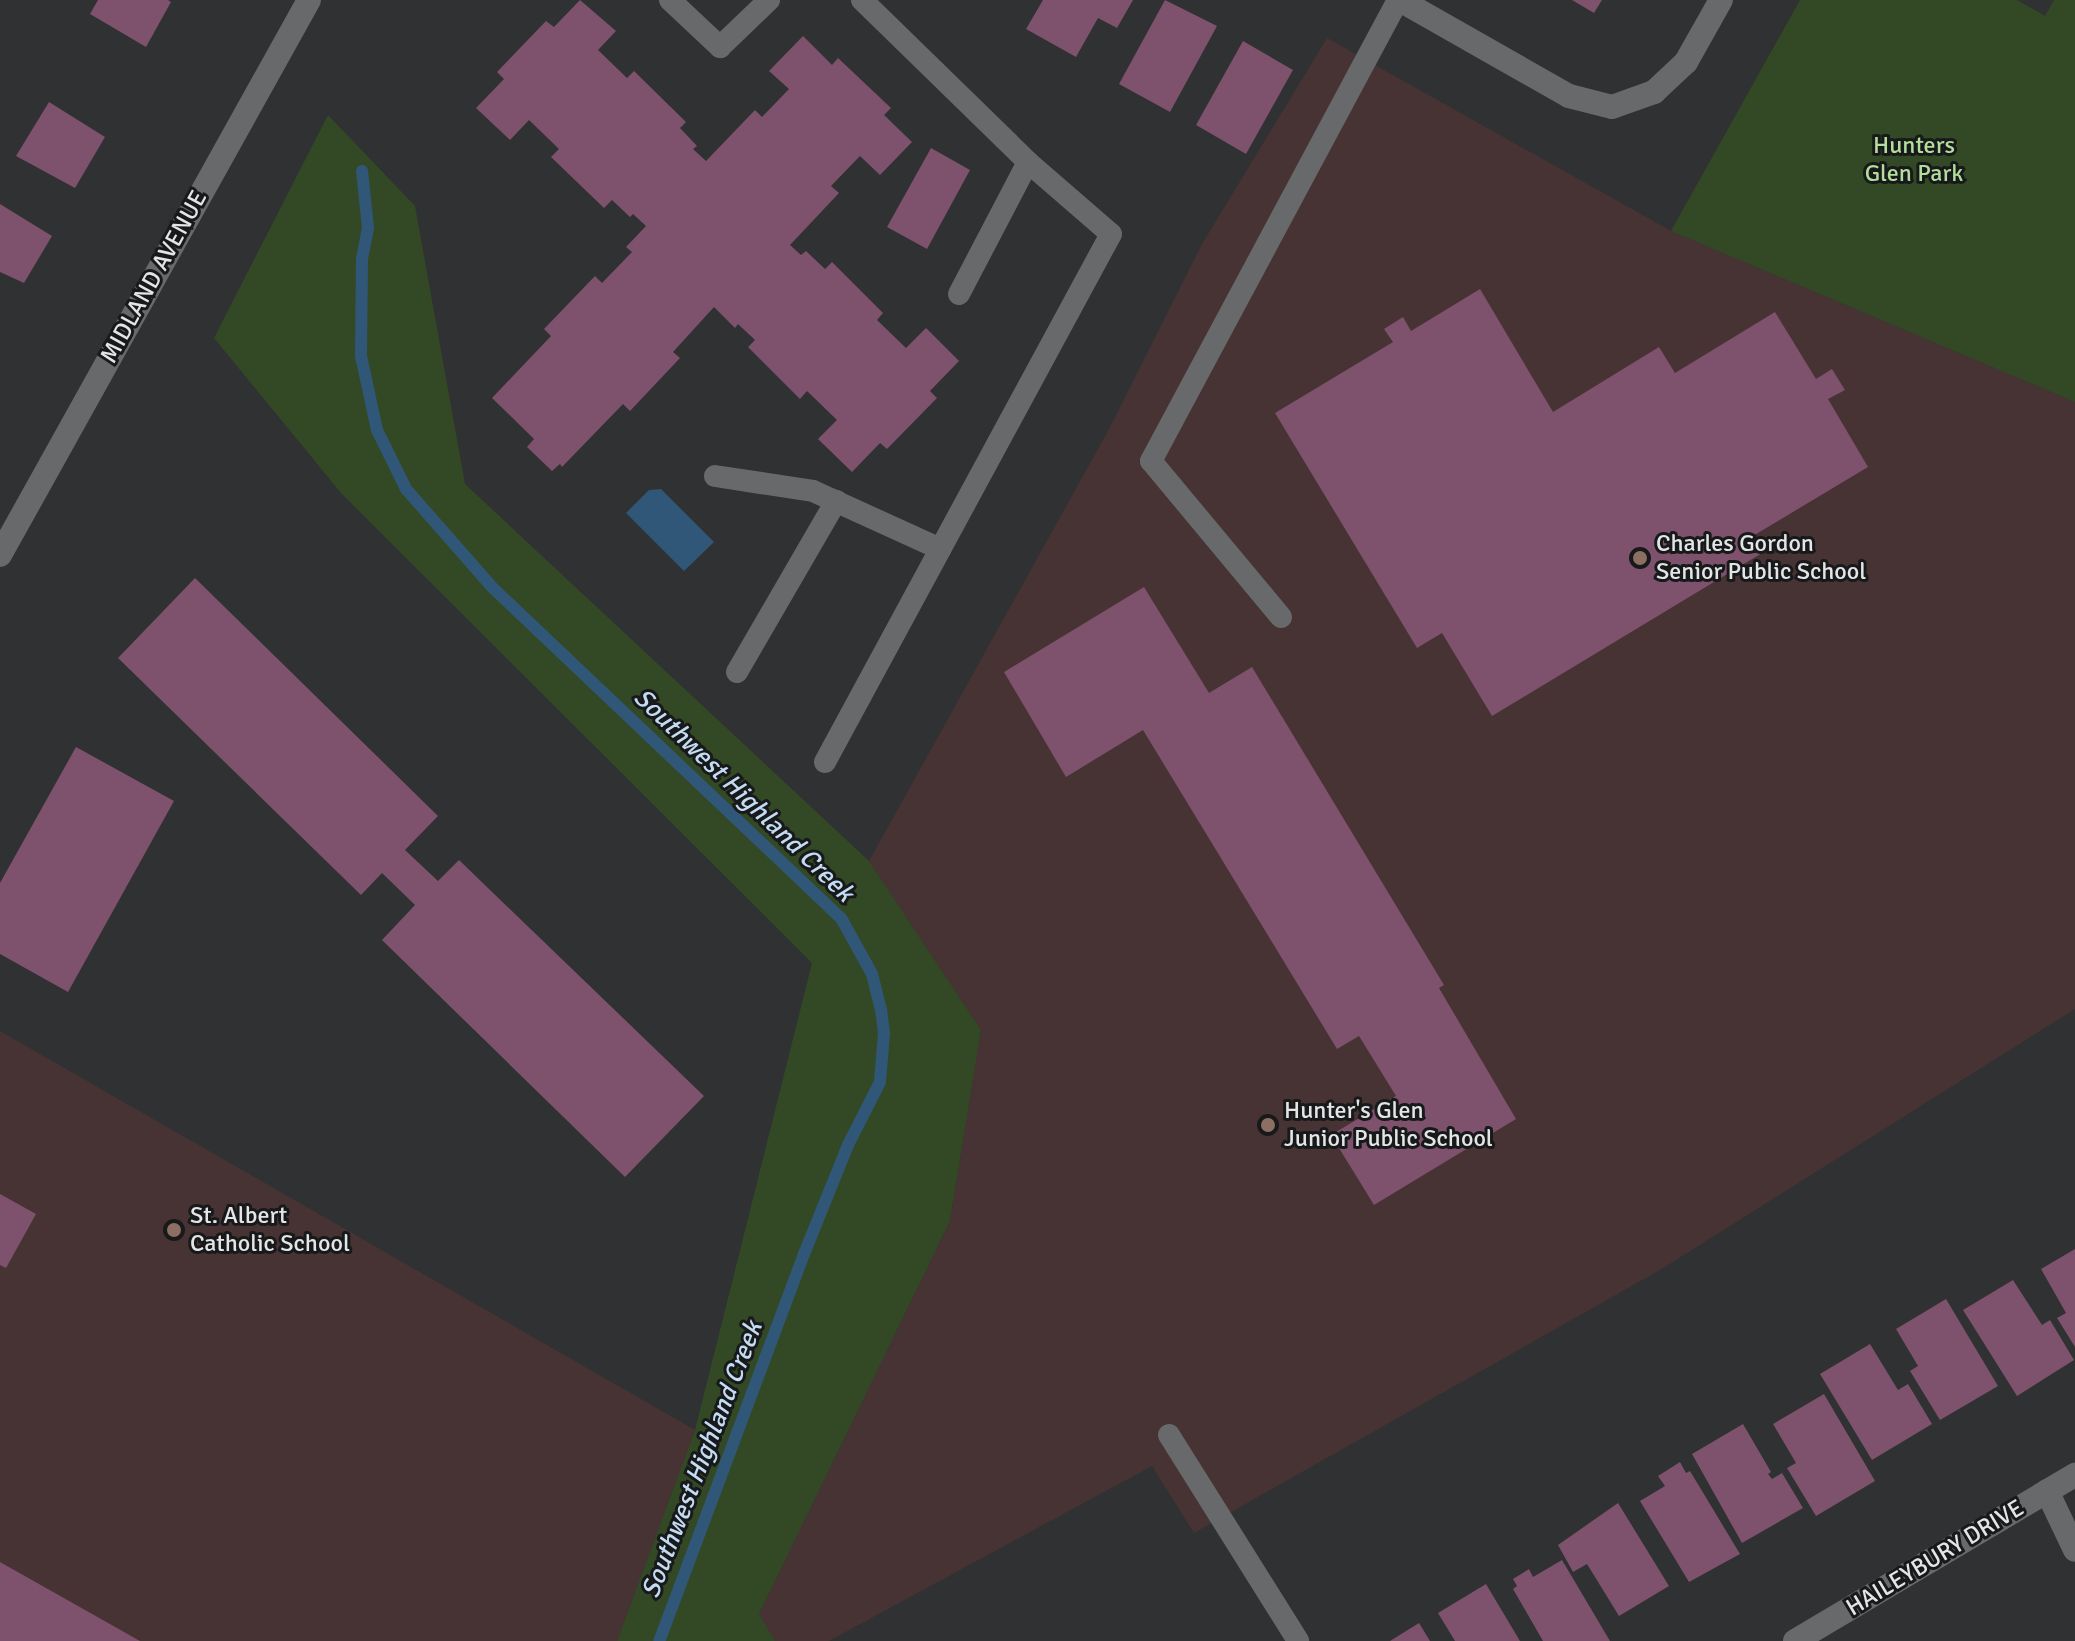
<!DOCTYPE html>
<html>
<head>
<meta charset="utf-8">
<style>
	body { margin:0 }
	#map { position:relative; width:2075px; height:1641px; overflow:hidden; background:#303133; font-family:Signika,sans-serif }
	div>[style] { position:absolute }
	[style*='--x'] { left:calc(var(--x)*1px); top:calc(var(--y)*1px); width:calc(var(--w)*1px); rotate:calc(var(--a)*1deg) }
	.education>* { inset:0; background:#473333 }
	.green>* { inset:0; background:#334925 }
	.water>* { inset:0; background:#315778 }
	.stream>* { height:12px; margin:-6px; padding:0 6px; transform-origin:6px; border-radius:6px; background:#315778 }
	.building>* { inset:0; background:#7e516c }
	.lane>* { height:22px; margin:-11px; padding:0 11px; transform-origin:11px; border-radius:11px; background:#67696b }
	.street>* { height:24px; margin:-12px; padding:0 12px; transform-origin:12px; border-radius:12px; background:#67696b }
	.secondary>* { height:24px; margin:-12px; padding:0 12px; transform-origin:12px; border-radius:12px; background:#67696b }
	.dots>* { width:22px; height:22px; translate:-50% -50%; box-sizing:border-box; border:4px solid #18191a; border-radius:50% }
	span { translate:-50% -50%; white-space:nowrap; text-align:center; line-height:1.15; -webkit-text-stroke:6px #18191a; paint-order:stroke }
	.park-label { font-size:24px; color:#b2dd9a }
	.street-label { font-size:24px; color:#e4e5e6 }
	.poi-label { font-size:24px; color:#e4e5e6 }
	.left { translate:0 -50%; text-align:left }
	.water-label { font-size:26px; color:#c4dcf3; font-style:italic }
</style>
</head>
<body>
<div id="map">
	<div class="education">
		<i style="clip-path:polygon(1327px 38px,1671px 231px,2075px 402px,2075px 1009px,1660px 1270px,1194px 1533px,1152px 1466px,829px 1641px,775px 1641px,759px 1614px,950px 1221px,981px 1030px,869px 861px,1109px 429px,1202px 244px)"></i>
		<i style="clip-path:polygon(0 1031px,695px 1430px,617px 1641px,0 1641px)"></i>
	</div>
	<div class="green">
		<i style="clip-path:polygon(1800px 0,2017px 0,2045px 16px,2054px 0,2075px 0,2075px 402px,1671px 231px)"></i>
		<i style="clip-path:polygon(328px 115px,415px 206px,465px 484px,869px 861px,981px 1030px,950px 1221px,759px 1614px,775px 1641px,617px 1641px,695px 1430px,812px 963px,341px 493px,214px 338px)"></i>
	</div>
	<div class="water">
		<i style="clip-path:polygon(661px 489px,714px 542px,684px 571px,626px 513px,649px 490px)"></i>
	</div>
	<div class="stream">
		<i style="--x:362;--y:171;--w:57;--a:84"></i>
		<i style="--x:368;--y:228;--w:31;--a:101"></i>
		<i style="--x:362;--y:258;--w:98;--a:90.6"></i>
		<i style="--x:361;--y:356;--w:76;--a:77.8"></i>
		<i style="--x:377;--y:430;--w:66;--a:63.8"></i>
		<i style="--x:406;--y:489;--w:133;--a:48.7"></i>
		<i style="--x:494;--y:589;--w:478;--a:43.5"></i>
		<i style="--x:841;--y:918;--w:64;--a:61"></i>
		<i style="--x:872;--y:974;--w:36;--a:76"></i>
		<i style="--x:881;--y:1009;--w:24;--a:83"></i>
		<i style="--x:884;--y:1033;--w:49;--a:94.7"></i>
		<i style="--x:880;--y:1082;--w:71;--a:116.9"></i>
		<i style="--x:848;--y:1145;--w:118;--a:112"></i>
		<i style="--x:804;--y:1254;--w:413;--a:110.5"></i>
	</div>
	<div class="building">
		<i style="clip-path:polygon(98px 0,168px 0,171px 2px,146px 47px,90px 14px)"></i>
		<i style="clip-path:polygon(580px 0,616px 31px,598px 50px,627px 78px,634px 71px,686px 122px,680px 128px,697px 146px,693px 149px,706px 161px,755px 110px,762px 117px,789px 89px,769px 71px,803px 36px,832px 65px,838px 58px,891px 108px,884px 115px,912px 142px,880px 175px,860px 156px,831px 186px,839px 193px,790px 245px,801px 255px,806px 251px,825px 269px,832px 262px,883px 313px,877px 320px,906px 348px,926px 328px,959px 361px,930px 391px,937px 398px,887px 449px,880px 443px,852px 472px,818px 439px,837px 420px,807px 391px,800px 399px,748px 347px,755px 340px,738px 324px,735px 328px,714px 307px,673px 352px,680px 358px,630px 411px,623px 404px,562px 467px,560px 464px,552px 471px,527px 447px,534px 439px,492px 398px,551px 336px,544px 329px,595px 276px,602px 283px,632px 252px,626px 247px,646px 226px,633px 214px,630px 217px,612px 200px,604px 208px,551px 157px,559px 149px,529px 120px,510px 140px,476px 108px,504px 79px,497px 72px,546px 21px,554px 27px)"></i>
		<i style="clip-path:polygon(1043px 0,1133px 0,1117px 28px,1098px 18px,1076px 57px,1026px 29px)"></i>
		<i style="clip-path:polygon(1165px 0,1217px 26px,1170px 112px,1119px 84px)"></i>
		<i style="clip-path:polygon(1572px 0,1602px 0,1594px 13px)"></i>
		<i style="clip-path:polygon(1243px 41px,1293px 70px,1246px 154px,1196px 125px)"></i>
		<i style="clip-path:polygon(49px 102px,105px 137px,75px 188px,16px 156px)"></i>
		<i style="clip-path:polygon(931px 148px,970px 170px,927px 249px,887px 227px)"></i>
		<i style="clip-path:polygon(0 204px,52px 236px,24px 283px,0 272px)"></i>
		<i style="clip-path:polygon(1480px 289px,1553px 412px,1659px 347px,1675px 373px,1775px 312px,1816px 379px,1832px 369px,1845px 390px,1828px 399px,1868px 467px,1753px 536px,1762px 553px,1492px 716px,1442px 633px,1417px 648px,1275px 413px,1393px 342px,1384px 329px,1403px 317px,1411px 331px)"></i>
		<i style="clip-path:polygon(195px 578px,438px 816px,405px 850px,438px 881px,459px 860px,704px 1096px,625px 1177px,382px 940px,415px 905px,382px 873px,361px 895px,118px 658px)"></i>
		<i style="clip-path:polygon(1144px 587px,1209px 693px,1252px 667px,1444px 985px,1439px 988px,1516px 1119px,1374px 1205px,1331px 1135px,1396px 1096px,1359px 1036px,1337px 1049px,1143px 730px,1066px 777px,1004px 672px)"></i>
		<i style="clip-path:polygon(76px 747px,174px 801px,68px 992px,0 954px,0 883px)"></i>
		<i style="clip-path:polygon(0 1194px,36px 1214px,6px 1268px,0 1265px)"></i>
		<i style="clip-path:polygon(2075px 1249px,2075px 1347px,2057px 1318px,2066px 1313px,2041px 1269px)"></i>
		<i style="clip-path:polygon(2013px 1280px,2042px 1325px,2050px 1320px,2074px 1360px,2017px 1396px,1963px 1310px)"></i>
		<i style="clip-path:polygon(1946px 1299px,1998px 1386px,1940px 1420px,1910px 1371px,1918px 1366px,1896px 1329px)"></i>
		<i style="clip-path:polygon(1870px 1344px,1898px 1390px,1908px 1384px,1932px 1424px,1872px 1460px,1820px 1374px)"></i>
		<i style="clip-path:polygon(1824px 1394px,1875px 1481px,1816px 1516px,1787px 1468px,1796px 1463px,1773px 1424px)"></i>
		<i style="clip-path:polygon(1743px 1424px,1771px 1472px,1768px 1474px,1772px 1479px,1782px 1473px,1803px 1508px,1742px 1543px,1692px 1454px)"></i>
		<i style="clip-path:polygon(1680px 1462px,1686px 1473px,1690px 1471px,1740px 1554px,1689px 1582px,1640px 1501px,1665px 1486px,1658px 1476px)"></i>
		<i style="clip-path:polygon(1618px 1503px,1669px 1586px,1619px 1616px,1587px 1564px,1573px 1572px,1558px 1545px)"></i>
		<i style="clip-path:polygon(1562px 1560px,1610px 1641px,1543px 1641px,1513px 1589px,1517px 1586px,1513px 1579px,1529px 1569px,1533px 1577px)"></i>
		<i style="clip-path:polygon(0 1562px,140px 1641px,0 1641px)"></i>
		<i style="clip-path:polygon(1486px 1584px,1520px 1641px,1455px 1641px,1438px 1613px)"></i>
		<i style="clip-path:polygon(1419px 1623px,1430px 1641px,1390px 1641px)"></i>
	</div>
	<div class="lane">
		<i style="--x:670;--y:0;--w:69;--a:43.2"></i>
		<i style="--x:720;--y:47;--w:68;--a:-43.8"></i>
		<i style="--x:959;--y:294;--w:149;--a:-62.4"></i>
		<i style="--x:715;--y:476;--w:99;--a:8.7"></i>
		<i style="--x:813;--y:491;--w:140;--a:24.5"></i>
		<i style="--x:1281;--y:617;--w:203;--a:-129.8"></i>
		<i style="--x:1151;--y:461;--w:523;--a:-61.82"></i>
		<i style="--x:737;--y:672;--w:198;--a:-59.9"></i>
		<i style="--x:825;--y:762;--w:600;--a:-61.56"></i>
		<i style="--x:1111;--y:234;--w:110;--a:-139.1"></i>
		<i style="--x:1028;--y:162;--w:232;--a:-135.7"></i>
		<i style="--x:1169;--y:1435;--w:243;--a:57.9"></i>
	</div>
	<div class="street">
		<i style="--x:1400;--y:0;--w:194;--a:29.6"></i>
		<i style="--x:1569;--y:96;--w:44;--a:14.3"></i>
		<i style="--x:1612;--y:107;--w:45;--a:-19.7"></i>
		<i style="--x:1654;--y:92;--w:44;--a:-43.2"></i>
		<i style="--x:1686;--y:62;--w:71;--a:-60.6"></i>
		<i style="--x:2047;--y:1491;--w:65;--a:64.6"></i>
		<i style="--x:1795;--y:1641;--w:326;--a:-30.7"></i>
	</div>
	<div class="secondary">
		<i style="--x:0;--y:555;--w:635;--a:-60.89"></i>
	</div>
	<div class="dots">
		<i style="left:1640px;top:558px;background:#8d6e63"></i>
		<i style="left:1268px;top:1125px;background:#8d6e63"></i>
		<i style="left:174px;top:1230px;background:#8d6e63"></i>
	</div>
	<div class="park-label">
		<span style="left:1914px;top:160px">Hunters<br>Glen Park</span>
	</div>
	<div class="street-label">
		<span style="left:154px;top:277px;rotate:-61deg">MIDLAND AVENUE</span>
		<span style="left:1935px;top:1558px;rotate:-31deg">HAILEYBURY DRIVE</span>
	</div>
	<div class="poi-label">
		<span class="left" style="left:1656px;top:558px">Charles Gordon<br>Senior Public School</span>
		<span class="left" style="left:1284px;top:1125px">Hunter's Glen<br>Junior Public School</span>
		<span class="left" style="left:190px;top:1230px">St. Albert<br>Catholic School</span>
	</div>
	<div class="water-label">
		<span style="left:743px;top:796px;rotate:44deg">Southwest Highland Creek</span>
		<span style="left:703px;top:1460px;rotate:-69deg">Southwest Highland Creek</span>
	</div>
</div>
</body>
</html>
